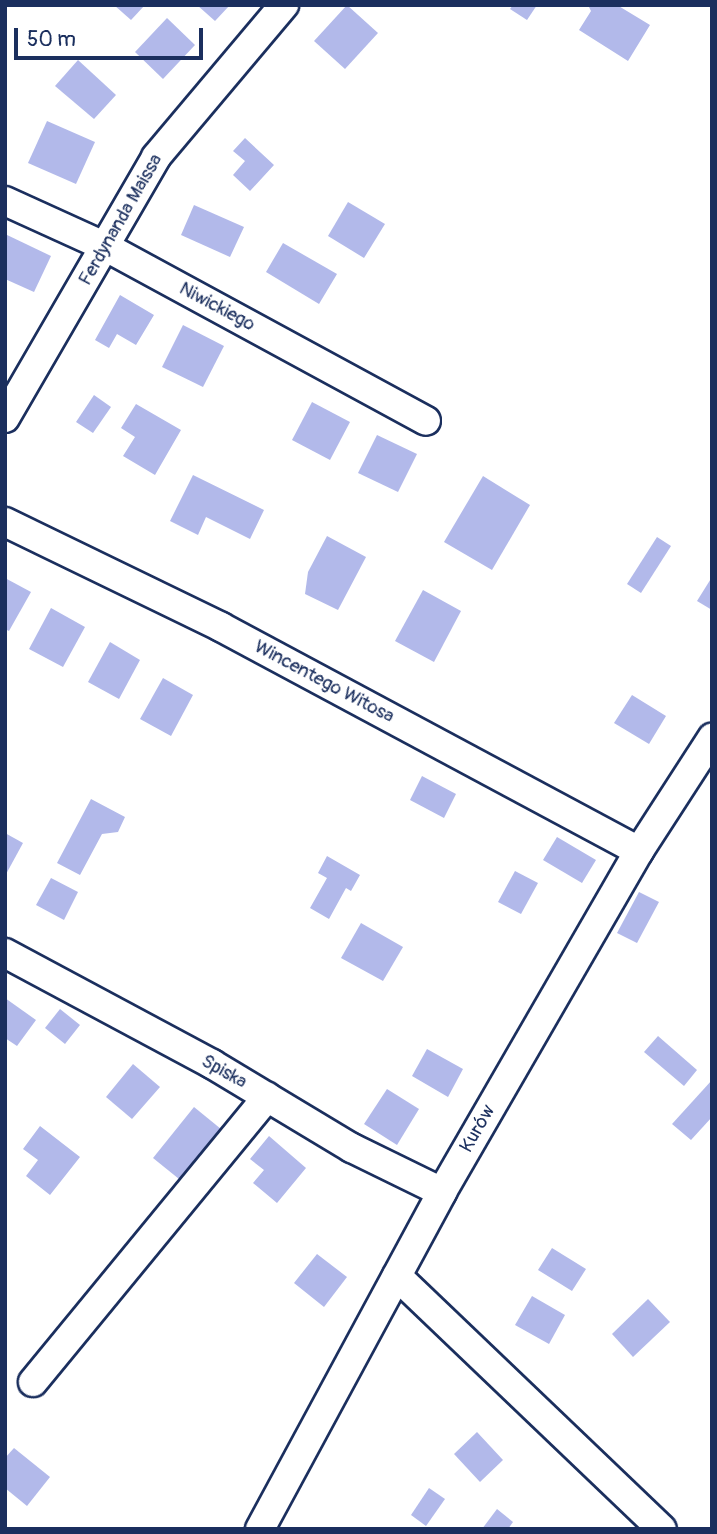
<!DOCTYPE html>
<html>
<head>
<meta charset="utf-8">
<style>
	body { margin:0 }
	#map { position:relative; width:717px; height:1534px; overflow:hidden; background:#fff; font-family:Pangolin,sans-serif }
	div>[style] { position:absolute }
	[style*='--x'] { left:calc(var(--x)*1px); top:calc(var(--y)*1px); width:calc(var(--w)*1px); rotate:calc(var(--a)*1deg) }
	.building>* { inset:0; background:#b2b9ea }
	.roads { filter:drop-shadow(2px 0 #1b2f5e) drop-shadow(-2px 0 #1b2f5e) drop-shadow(0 2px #1b2f5e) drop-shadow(0 -2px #1b2f5e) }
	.minor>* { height:28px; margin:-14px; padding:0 14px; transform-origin:14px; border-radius:14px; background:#fff }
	span { translate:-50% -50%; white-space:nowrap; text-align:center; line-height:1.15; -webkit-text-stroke:5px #fff; paint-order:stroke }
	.street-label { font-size:19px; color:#1b2f5e }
	.frame { position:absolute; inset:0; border:7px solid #1b2f5e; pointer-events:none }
	.scale { position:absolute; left:14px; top:28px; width:189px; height:32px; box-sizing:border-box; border:4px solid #1b2f5e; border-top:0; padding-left:9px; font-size:21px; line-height:24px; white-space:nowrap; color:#1b2f5e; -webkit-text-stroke:5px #fff; paint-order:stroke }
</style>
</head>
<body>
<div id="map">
	<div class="building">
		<i style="clip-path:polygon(114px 5px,145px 5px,131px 20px)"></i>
		<i style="clip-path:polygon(197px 5px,230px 5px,215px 21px)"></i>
		<i style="clip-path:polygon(347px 5px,378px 33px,345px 69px,314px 41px)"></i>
		<i style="clip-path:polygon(513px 5px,537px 5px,527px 20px,510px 9px)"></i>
		<i style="clip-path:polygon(588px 5px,617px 5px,650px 25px,628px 61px,579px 30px,591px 11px)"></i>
		<i style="clip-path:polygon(167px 18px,195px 45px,163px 79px,135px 52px)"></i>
		<i style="clip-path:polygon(78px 60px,116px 95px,94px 119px,55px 86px)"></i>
		<i style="clip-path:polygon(47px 121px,95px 142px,76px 184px,28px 163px)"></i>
		<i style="clip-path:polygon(245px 138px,274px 165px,250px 191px,233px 175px,245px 161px,233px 151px)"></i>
		<i style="clip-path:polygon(348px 202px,385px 224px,364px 258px,328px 236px)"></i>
		<i style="clip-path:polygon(194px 205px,244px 227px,230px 257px,181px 235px)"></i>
		<i style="clip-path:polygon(5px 234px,51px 256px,34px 292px,5px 279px)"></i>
		<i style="clip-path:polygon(283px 243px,337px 274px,319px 304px,266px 272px)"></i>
		<i style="clip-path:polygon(120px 295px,154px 315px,136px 345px,117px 334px,109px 348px,95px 340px)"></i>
		<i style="clip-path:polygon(183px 325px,224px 346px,203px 387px,162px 367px)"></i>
		<i style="clip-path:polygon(94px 395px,111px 407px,93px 433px,76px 422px)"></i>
		<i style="clip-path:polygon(312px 402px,350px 422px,330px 460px,292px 440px)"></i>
		<i style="clip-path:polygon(136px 404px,181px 430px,155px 475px,123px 456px,135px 437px,121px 428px)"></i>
		<i style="clip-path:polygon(377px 435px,417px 454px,398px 492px,358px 473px)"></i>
		<i style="clip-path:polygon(193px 475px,264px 510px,250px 539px,206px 517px,198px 535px,170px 521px)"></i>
		<i style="clip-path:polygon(483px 476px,530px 505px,492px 570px,444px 542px)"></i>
		<i style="clip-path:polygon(327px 536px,366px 557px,338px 610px,305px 594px,308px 572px)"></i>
		<i style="clip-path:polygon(657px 537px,671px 546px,641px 593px,627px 584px)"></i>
		<i style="clip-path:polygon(712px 577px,712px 610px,697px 601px)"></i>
		<i style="clip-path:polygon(5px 578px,31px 592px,9px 631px,5px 629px)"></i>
		<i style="clip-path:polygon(423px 590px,461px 611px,434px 662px,395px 641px)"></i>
		<i style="clip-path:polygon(51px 608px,85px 627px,63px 667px,29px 649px)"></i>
		<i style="clip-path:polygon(110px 642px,140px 660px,119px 699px,88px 682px)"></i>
		<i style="clip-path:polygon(163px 678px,193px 695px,171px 736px,140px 719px)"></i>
		<i style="clip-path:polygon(632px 695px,666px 716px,649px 744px,614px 723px)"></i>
		<i style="clip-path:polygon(422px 776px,456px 794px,444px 818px,410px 800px)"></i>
		<i style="clip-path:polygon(91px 799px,125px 817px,118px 832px,102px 834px,80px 875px,57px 863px)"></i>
		<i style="clip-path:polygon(5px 833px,23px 843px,5px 876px)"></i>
		<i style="clip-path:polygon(557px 837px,596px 860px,582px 883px,543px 860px)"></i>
		<i style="clip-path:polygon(327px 856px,360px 875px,351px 891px,346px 888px,329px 919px,310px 908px,327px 878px,318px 873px)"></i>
		<i style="clip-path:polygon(515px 871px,538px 883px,521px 914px,498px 902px)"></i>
		<i style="clip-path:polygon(51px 878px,78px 892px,64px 920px,36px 905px)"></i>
		<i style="clip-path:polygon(639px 892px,659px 902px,637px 943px,617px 933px)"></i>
		<i style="clip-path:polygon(361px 923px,403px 947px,383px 981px,341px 958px)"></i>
		<i style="clip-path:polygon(5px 998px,36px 1020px,17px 1046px,5px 1038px)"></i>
		<i style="clip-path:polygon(60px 1009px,80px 1025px,65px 1044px,45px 1028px)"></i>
		<i style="clip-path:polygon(658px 1036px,697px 1070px,684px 1086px,644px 1052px)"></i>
		<i style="clip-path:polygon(427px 1049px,463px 1069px,448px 1097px,412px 1076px)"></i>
		<i style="clip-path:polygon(133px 1064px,160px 1087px,132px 1119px,106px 1097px)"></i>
		<i style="clip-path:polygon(712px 1080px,712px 1117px,691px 1140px,672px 1124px)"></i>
		<i style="clip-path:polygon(387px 1089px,419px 1109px,397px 1145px,364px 1124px)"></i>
		<i style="clip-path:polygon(194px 1107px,221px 1129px,179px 1179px,153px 1158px)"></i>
		<i style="clip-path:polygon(40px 1126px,80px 1157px,50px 1195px,26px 1176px,38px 1160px,23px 1149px)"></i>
		<i style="clip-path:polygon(269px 1136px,306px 1168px,277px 1203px,253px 1183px,264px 1170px,250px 1159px)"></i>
		<i style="clip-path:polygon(552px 1248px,586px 1269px,572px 1291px,538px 1270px)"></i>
		<i style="clip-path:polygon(317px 1254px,347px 1277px,324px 1307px,294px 1283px)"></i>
		<i style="clip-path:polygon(532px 1296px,565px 1315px,549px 1344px,515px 1325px)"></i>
		<i style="clip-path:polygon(648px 1299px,670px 1322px,633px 1357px,612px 1334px)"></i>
		<i style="clip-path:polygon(477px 1432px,503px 1460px,480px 1482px,454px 1454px)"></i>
		<i style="clip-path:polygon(14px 1448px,50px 1477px,27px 1506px,5px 1488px,5px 1458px)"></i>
		<i style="clip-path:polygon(429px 1488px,445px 1499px,426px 1526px,411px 1515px)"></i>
		<i style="clip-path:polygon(497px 1509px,513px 1522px,508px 1529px,482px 1529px)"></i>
	</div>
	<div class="roads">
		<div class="minor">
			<i style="--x:5;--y:201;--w:111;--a:24.5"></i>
			<i style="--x:106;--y:247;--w:364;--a:28.5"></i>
			<i style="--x:5;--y:418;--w:302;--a:-59.9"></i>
			<i style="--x:156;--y:157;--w:199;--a:-49.9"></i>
			<i style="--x:5;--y:522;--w:240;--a:25.9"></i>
			<i style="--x:221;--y:627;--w:474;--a:28.2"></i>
			<i style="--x:5;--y:953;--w:235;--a:28.2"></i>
			<i style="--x:212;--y:1064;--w:163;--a:31"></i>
			<i style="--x:352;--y:1148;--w:100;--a:26.1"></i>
			<i style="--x:397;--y:1276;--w:366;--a:43.7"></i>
			<i style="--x:33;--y:1382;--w:369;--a:-50.6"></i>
			<i style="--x:260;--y:1529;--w:383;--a:-61.6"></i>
			<i style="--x:442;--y:1192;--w:394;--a:-60"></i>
			<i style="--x:639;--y:851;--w:135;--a:-57.1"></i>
		</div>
	</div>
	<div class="street-label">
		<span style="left:121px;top:220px;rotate:-60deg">Ferdynanda Maissa</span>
		<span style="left:217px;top:307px;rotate:28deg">Niwickiego</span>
		<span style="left:324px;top:682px;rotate:28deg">Wincentego Witosa</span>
		<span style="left:224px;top:1072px;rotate:30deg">Spiska</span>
		<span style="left:478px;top:1129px;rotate:-60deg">Kurów</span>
	</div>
	<div class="frame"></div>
	<div class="scale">50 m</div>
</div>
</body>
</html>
